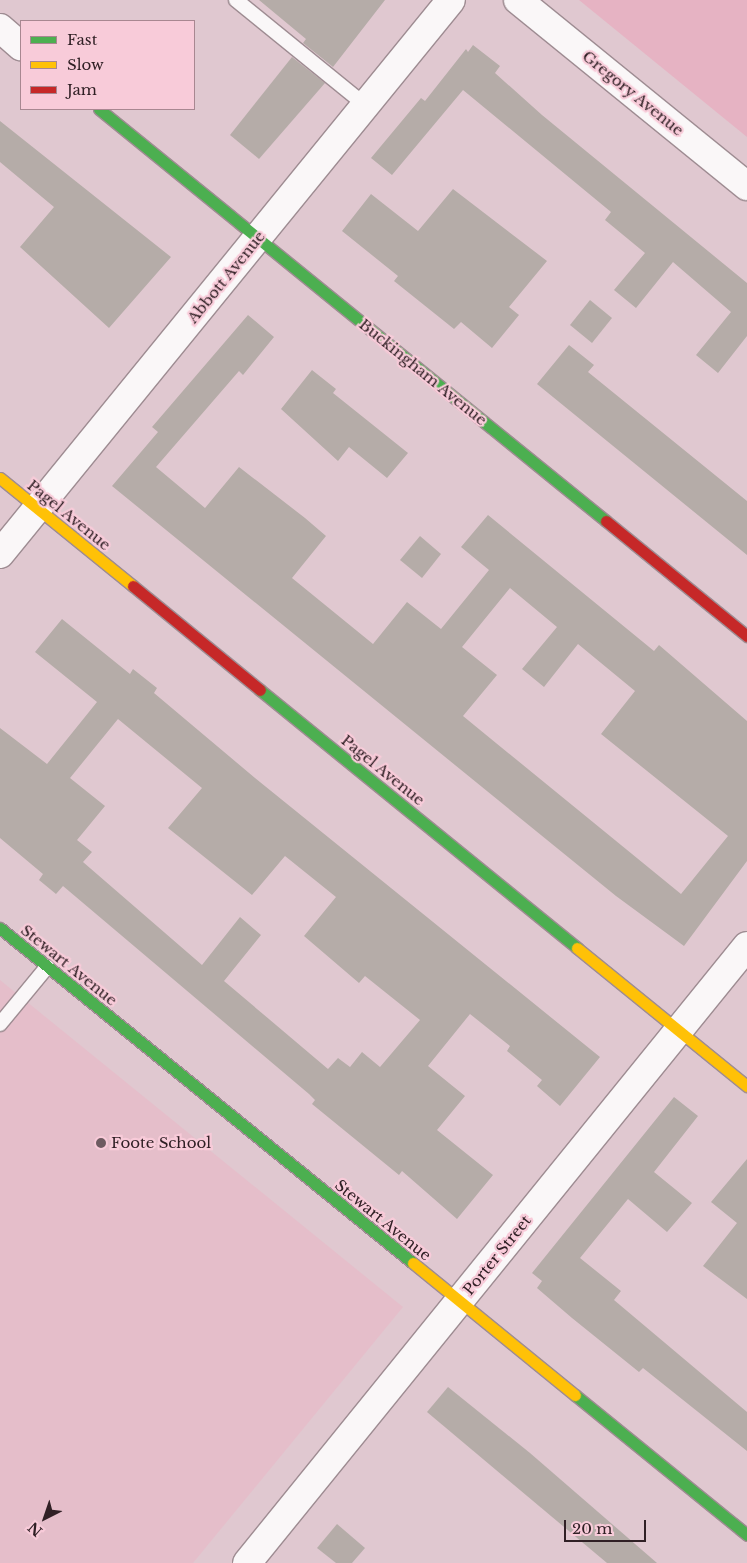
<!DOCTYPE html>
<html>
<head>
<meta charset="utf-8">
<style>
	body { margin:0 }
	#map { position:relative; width:747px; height:1563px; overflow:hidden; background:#e0c8d0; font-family:"Libre Baskerville",serif }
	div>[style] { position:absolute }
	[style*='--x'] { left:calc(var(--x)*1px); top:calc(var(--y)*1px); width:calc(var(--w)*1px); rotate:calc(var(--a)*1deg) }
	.built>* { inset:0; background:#e5beca }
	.green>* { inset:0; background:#e6b3c3 }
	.building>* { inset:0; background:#b5aca8 }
	.roads { filter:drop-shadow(1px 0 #9e8c92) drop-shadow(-1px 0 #9e8c92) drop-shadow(0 1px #9e8c92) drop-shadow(0 -1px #9e8c92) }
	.lane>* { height:14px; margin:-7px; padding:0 7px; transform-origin:7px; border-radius:7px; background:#faf7f8 }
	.street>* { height:28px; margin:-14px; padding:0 14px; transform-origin:14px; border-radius:14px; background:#faf7f8 }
	.fast>* { height:11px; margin:-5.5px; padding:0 5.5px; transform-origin:5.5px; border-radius:5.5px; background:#4caf50 }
	.slow>* { height:11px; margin:-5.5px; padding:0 5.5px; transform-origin:5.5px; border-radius:5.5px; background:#ffc107 }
	.jam>* { height:11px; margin:-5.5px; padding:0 5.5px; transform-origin:5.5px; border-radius:5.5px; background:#c62828 }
	.dots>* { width:14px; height:14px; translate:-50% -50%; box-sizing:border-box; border:2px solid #f8cbd9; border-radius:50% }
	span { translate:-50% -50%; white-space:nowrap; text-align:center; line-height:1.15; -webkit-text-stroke:4.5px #f8cbd9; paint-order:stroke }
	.street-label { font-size:15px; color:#302025 }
	.poi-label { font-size:15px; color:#302025 }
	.left { translate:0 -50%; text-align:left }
	.legend { position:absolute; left:20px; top:20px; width:175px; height:90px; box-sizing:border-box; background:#f8cbd9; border:1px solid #a88791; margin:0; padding:6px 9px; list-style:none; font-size:15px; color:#302025 }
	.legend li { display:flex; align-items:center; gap:10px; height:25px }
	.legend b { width:25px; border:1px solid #a88791 }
	.north { position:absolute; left:20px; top:1493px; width:50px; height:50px; -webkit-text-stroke:4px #f8cbd9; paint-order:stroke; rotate:221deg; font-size:14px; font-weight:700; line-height:20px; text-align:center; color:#302025 }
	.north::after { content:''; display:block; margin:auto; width:18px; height:22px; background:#302025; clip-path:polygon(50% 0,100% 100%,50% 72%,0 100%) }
	.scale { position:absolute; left:564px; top:1520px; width:82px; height:22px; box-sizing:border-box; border:2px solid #302025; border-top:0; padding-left:6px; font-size:15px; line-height:18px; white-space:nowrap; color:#302025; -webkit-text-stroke:4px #f8cbd9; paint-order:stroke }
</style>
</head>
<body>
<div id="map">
	<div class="built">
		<i style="clip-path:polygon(0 980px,403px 1307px,193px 1563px,0 1563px)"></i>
	</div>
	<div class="green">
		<i style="clip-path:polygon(579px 0,747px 0,747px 137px)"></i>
	</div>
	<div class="building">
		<i style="clip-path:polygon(259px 0,385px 0,333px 67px,303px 43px,306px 39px)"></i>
		<i style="clip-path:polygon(473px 45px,500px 66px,495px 73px,542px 115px,747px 283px,747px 336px,718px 373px,696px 355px,731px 312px,673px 262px,636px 308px,614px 290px,645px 253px,605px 220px,611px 212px,463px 90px,392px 175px,371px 158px,421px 98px,425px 101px,466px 49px,468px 52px)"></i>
		<i style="clip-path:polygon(292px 57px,325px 83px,259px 159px,230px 135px)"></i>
		<i style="clip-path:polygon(0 121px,171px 257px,109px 328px,20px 247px,54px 207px,0 162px)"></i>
		<i style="clip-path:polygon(453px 189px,547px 261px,509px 307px,519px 315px,492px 348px,461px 322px,454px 329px,394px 281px,398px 276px,342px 231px,371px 194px,418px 231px)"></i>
		<i style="clip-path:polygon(590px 300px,612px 318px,592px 343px,570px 325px)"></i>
		<i style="clip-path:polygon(evenodd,248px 315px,274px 337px,243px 375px,239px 371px,156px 467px,205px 508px,239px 467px,305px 518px,326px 536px,292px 578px,373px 644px,407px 602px,441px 629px,489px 570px,461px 547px,488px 515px,654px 651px,659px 645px,747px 721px,747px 861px,684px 946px,616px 896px,112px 486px,158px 432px,152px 427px,248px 315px,510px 588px,557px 627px,522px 669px,544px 687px,578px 644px,635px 691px,601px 734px,728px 836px,681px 894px,463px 716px,497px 675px,462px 647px,510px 588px)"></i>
		<i style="clip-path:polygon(569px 345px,594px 365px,588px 372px,747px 501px,747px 555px,537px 384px)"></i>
		<i style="clip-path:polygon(312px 370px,336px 389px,333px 393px,408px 453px,387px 478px,349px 447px,338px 461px,281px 409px)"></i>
		<i style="clip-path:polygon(420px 536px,441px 554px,422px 578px,400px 560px)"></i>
		<i style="clip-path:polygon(evenodd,62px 619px,130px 674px,133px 669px,157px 688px,154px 693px,255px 778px,600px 1057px,560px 1106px,537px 1086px,542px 1080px,507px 1051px,510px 1046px,470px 1014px,428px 1066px,465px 1096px,437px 1130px,493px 1175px,457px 1219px,402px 1171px,399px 1175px,312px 1104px,315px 1100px,309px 1094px,63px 886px,56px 894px,39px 880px,43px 874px,0 838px,0 728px,47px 764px,97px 702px,35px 652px,62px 619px,118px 719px,202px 788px,168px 828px,252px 895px,285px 856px,336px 897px,304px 936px,359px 983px,365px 976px,420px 1020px,380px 1067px,362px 1052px,350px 1067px,338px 1058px,328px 1069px,224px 981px,261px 935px,240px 917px,202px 965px,83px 862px,92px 852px,77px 840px,105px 806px,70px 778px,118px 719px)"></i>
		<i style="clip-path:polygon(674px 1097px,698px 1116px,654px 1172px,692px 1203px,667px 1232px,628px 1199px,580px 1258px,621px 1291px,614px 1300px,747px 1412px,747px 1451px,643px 1368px,639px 1372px,572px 1318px,537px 1288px,542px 1281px,532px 1273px)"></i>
		<i style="clip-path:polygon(747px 1159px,747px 1299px,703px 1266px,737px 1223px,711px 1202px)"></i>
		<i style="clip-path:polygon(448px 1387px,530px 1453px,657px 1563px,607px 1563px,427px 1412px)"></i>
		<i style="clip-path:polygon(337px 1524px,365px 1548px,352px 1563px,336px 1563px,317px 1548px)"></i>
	</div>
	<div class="roads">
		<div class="lane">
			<i style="--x:236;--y:0;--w:166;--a:39.1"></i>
			<i style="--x:0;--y:1024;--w:74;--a:-50.5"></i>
		</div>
		<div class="street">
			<i style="--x:518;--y:0;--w:295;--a:39.1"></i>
			<i style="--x:0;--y:28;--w:28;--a:41"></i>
			<i style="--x:0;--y:554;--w:714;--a:-50.85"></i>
			<i style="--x:247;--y:1563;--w:794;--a:-50.98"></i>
		</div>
		<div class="fast">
			<i style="--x:99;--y:109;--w:653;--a:39.1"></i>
			<i style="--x:260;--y:690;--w:409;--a:39.1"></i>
			<i style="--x:0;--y:928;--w:532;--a:39.05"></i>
			<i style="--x:575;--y:1395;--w:222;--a:39.1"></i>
		</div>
		<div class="slow">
			<i style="--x:0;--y:478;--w:171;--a:39.1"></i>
			<i style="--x:577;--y:948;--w:219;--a:39.1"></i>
			<i style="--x:413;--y:1263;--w:209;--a:39.2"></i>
		</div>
		<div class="jam">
			<i style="--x:606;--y:521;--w:182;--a:39.2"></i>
			<i style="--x:133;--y:586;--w:164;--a:39.3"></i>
		</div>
	</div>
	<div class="dots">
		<i style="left:101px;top:1143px;background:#6e5b61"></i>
	</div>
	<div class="street-label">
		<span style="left:633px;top:93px;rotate:39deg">Gregory Avenue</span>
		<span style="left:226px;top:277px;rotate:-51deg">Abbott Avenue</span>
		<span style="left:423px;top:372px;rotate:39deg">Buckingham Avenue</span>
		<span style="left:69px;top:515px;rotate:39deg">Pagel Avenue</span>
		<span style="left:383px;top:770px;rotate:39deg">Pagel Avenue</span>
		<span style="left:69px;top:965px;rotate:39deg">Stewart Avenue</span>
		<span style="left:383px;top:1220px;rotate:39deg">Stewart Avenue</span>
		<span style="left:497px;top:1255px;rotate:-51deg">Porter Street</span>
	</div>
	<div class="poi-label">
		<span class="left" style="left:111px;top:1143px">Foote School</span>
	</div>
	<ul class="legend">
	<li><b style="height:6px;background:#4caf50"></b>Fast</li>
	<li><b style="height:6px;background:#ffc107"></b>Slow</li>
	<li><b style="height:6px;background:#c62828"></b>Jam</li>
	</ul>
	<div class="north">N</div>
	<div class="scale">20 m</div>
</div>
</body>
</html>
